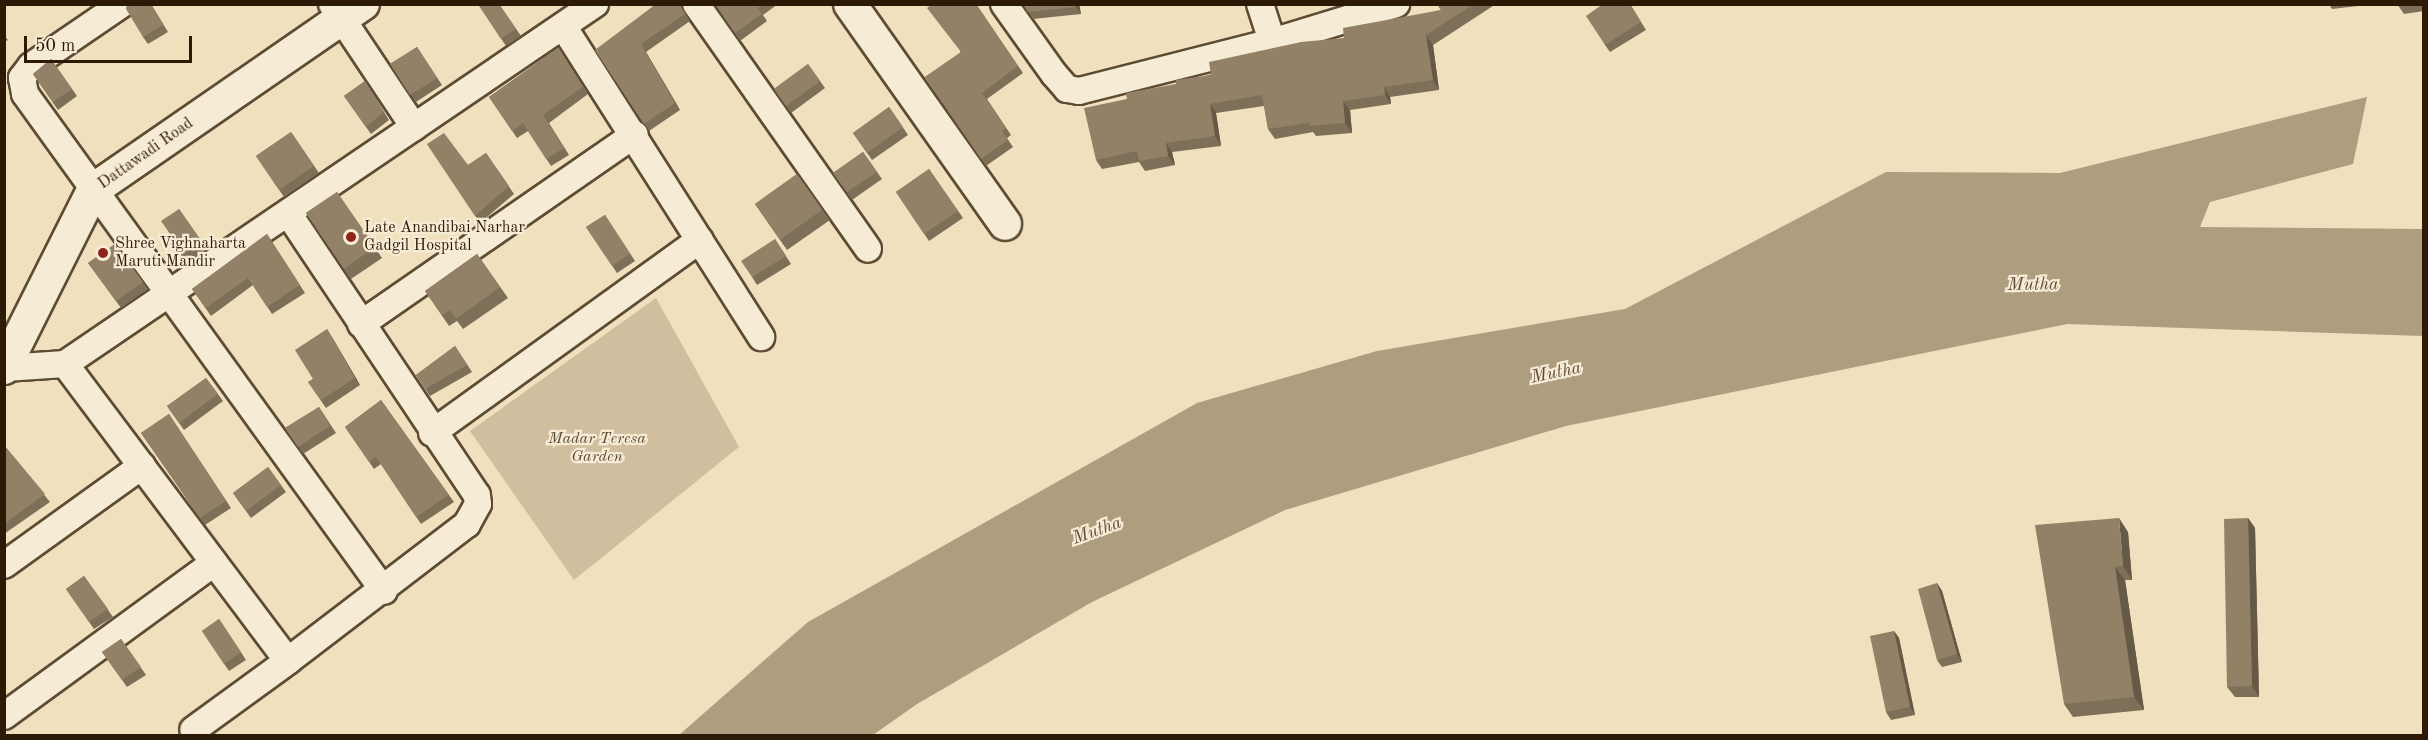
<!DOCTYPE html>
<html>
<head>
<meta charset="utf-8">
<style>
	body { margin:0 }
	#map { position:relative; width:2428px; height:740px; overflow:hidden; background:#f1e0bd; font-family:"Old Standard TT",serif }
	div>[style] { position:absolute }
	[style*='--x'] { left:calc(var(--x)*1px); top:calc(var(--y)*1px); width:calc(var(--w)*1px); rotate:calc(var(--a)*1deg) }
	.green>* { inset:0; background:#d0be9e }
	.water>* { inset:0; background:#ae9d7f }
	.roads { filter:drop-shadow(2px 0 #5d4c34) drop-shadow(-2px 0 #5d4c34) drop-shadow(0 2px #5d4c34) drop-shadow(0 -2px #5d4c34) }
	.minor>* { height:26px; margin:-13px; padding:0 13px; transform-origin:13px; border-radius:13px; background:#f6ebd4 }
	.tertiary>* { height:32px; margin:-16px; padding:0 16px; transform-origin:16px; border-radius:16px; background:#f6ebd4 }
	.wall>* { inset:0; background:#7e6f58 }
	.shaded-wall>* { inset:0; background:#665a47 }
	.building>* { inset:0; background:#928166 }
	.dots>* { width:16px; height:16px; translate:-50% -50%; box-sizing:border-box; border:3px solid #f6ebd4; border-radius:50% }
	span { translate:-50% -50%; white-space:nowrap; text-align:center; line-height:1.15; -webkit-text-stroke:4.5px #f6ebd4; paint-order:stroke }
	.street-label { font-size:16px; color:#2c1a07 }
	.poi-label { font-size:16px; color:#2c1a07 }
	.left { translate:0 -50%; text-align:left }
	.park-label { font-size:16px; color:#5d4b34; font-style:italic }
	.water-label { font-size:18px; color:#604e37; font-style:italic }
	.frame { position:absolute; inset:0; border:6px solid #2c1a07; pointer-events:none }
	.scale { position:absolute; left:24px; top:36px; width:168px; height:27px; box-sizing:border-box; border:3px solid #2c1a07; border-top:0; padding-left:8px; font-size:18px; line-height:21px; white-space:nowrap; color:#2c1a07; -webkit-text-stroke:4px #f6ebd4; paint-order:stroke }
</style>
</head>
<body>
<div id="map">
	<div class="green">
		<i style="clip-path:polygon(656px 298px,739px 447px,574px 580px,470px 431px)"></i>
	</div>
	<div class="water">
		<i style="clip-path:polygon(2367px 97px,2353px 164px,2210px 202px,2200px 227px,2423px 229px,2423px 336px,2067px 324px,1566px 426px,1285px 510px,1092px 602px,917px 704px,873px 735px,679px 735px,808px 622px,1197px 403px,1377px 351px,1625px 309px,1886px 172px,2060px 173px)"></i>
	</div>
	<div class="roads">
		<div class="minor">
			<i style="--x:122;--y:4;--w:110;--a:145.7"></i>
			<i style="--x:31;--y:66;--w:15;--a:127"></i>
			<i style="--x:22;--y:78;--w:16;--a:79"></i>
			<i style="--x:25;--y:94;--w:613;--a:54.16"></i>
			<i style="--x:332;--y:4;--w:148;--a:56.3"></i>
			<i style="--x:696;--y:4;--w:299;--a:54.9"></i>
			<i style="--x:1004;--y:4;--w:86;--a:54.5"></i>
			<i style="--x:1054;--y:74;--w:20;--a:49"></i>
			<i style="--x:1067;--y:89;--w:12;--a:9"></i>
			<i style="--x:1079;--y:91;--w:199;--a:-14.2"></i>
			<i style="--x:1272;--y:42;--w:130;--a:-17"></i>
			<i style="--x:1260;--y:4;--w:40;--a:72"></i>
			<i style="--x:563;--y:26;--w:369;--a:57.5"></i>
			<i style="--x:288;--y:213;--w:339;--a:56.2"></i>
			<i style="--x:477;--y:495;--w:9;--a:84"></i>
			<i style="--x:478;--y:504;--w:23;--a:119"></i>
			<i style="--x:467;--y:524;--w:225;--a:142.6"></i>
			<i style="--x:361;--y:324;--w:333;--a:-34.7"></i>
			<i style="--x:65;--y:364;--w:371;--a:53.1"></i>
			<i style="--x:288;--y:661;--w:117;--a:144"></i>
			<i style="--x:5;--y:368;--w:60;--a:-3.8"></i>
			<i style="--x:65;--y:364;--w:641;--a:-34.19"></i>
			<i style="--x:432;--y:433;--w:330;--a:-35.8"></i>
			<i style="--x:4;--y:565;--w:170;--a:-35.7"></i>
			<i style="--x:4;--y:716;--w:260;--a:-36.1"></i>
		</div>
		<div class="tertiary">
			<i style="--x:850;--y:4;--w:269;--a:54.8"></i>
			<i style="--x:4;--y:368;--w:199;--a:-63.4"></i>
			<i style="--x:93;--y:190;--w:328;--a:-34.6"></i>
		</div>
	</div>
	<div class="wall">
		<i style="clip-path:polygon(127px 4px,151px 4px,168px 32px,148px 44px,143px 37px)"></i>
		<i style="clip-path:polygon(478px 4px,499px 4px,521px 36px,506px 46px)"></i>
		<i style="clip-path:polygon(715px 4px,778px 4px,763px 15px,767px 21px,740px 41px)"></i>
		<i style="clip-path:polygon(976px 4px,1023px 73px,987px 99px,1011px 135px,1007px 138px,1013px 147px,986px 166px,925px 77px,960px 53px)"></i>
		<i style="clip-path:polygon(1023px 4px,1079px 4px,1081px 14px,1033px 19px)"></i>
		<i style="clip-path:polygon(1437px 4px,1496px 4px,1433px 45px,1439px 90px,1390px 97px,1391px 104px,1350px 110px,1352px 133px,1316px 136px,1313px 132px,1275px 139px,1268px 129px,1264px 106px,1216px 113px,1221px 146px,1172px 152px,1175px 165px,1145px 171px,1139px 162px,1102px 169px,1096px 160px,1127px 99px,1176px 84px,1344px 38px,1441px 10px)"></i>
		<i style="clip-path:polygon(1603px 4px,1630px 4px,1646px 30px,1610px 52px,1605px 45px)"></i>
		<i style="clip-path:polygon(2329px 4px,2375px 4px,2332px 9px)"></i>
		<i style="clip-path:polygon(2397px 4px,2424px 4px,2424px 11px,2404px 14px)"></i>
		<i style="clip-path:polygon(681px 6px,690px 21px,646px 52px,680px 110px,649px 131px,595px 50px)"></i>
		<i style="clip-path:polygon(4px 35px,8px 40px,4px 42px)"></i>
		<i style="clip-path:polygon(417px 47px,442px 85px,416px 102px,390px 64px)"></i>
		<i style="clip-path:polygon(558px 48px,588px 94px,549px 123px,569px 155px,551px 166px,528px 131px,517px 138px,489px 97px)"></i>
		<i style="clip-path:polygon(51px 59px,77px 96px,58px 110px,33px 74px)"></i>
		<i style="clip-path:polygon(808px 64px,825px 88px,791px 113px,774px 89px)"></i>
		<i style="clip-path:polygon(365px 81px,389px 120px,371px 134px,344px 96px)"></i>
		<i style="clip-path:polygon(889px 107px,908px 135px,872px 160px,853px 133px)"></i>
		<i style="clip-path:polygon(291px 132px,319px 173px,284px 197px,256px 156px)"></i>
		<i style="clip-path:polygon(427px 144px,468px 165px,486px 153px,514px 194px,480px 223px)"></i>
		<i style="clip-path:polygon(863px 152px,882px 179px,852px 200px,833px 173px)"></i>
		<i style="clip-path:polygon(929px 169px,963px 218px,929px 241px,896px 192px)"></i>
		<i style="clip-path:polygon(797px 174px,830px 220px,787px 250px,755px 204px)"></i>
		<i style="clip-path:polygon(337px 192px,382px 258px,351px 279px,306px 213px)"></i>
		<i style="clip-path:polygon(179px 209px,207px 249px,188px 262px,170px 244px,165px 237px,170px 234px)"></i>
		<i style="clip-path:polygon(605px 215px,635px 261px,617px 273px,586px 227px)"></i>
		<i style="clip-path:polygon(267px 234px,305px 293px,272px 314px,253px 285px,211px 316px,192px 289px)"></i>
		<i style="clip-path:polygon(775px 239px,791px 264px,757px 285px,752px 277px)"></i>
		<i style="clip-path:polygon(115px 244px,148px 289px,121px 308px,88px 263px)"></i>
		<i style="clip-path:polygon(477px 254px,508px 298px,463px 329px,457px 321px,449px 326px,425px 291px)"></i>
		<i style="clip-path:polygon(327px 329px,360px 385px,326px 408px,308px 382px,313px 379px)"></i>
		<i style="clip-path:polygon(455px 346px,472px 372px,430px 396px,416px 375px)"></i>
		<i style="clip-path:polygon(206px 378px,223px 401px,184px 430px,167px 406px)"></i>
		<i style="clip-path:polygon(381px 400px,454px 502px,421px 524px,381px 464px,374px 469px,345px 427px)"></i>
		<i style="clip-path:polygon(319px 407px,336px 433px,303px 454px,285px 428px)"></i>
		<i style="clip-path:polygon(169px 414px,231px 508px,205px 525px,141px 433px)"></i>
		<i style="clip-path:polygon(4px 445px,50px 502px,4px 534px)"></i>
		<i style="clip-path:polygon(268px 467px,286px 492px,251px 518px,233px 493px)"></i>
		<i style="clip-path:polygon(2248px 518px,2255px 528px,2259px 697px,2235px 697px,2227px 687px)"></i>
		<i style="clip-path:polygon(2128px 532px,2132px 580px,2125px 580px,2144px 710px,2073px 717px,2064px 704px)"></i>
		<i style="clip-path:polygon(84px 576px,113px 617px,94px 629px,66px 589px)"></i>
		<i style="clip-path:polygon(1937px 583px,1942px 591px,1962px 662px,1942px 667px,1937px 660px)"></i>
		<i style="clip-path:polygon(219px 619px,246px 660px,229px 671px,202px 631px)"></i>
		<i style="clip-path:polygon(1894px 631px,1899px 638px,1915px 715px,1891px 720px,1886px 712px)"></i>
		<i style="clip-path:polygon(121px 639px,146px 675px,127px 687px,102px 652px)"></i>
	</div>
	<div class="shaded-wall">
		<i style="clip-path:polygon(1075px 4px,1079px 4px,1081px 14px,1076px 7px)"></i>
		<i style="clip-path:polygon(1426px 35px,1433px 45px,1439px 90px,1433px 80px)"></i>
		<i style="clip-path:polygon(641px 44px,646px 52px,680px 110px,675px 103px)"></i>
		<i style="clip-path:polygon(1384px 87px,1390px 97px,1391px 104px,1385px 95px)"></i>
		<i style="clip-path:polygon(1343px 101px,1350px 110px,1352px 133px,1345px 123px)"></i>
		<i style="clip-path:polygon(1210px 104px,1216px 113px,1221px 146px,1215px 136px)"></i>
		<i style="clip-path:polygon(1166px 143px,1172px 152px,1175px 165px,1168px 156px)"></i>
		<i style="clip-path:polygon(327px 329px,332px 337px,360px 385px,355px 378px)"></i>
		<i style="clip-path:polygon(2119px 518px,2128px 532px,2132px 580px,2123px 566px)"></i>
		<i style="clip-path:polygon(2248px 518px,2255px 528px,2259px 697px,2252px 686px)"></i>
		<i style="clip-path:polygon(2115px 567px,2125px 580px,2144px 710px,2134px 697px)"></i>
		<i style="clip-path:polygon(1937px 583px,1942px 591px,1962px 662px,1957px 654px)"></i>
		<i style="clip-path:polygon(1894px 631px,1899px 638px,1915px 715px,1910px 707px)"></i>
	</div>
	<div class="building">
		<i style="clip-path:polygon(127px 4px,150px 4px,163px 25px,143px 37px,126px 9px)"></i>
		<i style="clip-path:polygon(478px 4px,499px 4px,516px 29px,501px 39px)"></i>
		<i style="clip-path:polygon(656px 4px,679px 4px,685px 14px,641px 44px,675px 103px,644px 124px,595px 50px)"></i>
		<i style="clip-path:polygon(715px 4px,763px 4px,758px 8px,762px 14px,735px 33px)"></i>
		<i style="clip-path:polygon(932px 4px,976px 4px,1018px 66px,982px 93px,1006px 128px,1002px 131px,1008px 140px,981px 159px,925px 77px,961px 52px,927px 8px)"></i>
		<i style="clip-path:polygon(1023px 4px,1075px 4px,1076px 7px,1028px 12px)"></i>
		<i style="clip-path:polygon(1437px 4px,1474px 4px,1426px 35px,1433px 80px,1384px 87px,1385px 95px,1343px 101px,1345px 123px,1309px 126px,1309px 123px,1268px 129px,1262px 95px,1210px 104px,1215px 136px,1166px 143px,1168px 156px,1139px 161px,1137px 151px,1096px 160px,1084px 108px,1127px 99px,1126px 93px,1176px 84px,1176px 80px,1211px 75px,1209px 62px,1301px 42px,1344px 38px,1343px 28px,1441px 10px)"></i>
		<i style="clip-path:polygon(1603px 4px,1630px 4px,1641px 22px,1605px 45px,1586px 16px)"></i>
		<i style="clip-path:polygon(417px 47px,437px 78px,410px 95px,390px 64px)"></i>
		<i style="clip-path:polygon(558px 48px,583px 87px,543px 115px,564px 148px,546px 159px,523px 123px,512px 131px,489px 97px)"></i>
		<i style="clip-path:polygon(51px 59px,72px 89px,53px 102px,33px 74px)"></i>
		<i style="clip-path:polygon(808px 64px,820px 81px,786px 106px,774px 89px)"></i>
		<i style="clip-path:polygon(365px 81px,384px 112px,366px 127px,344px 96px)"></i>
		<i style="clip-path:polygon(889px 107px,903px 127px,867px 153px,853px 133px)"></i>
		<i style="clip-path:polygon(291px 132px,314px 166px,279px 190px,256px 156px)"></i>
		<i style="clip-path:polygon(444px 133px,468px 165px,486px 153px,509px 186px,475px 216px,427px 144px)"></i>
		<i style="clip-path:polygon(863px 152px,877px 172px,847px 192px,833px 173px)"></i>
		<i style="clip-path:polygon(929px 169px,958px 211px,924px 234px,896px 192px)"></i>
		<i style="clip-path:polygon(797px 174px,822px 210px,780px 240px,755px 204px)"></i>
		<i style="clip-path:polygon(337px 192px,375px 247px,344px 269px,306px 213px)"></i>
		<i style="clip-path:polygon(179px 209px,202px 242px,183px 255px,165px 237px,170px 234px,161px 221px)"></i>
		<i style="clip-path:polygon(605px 215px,630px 254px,612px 266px,586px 227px)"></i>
		<i style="clip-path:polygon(267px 234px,300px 285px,267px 307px,248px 278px,206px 308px,192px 289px)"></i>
		<i style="clip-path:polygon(775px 239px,786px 256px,752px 277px,741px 261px)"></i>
		<i style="clip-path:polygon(115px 244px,143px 282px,116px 301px,88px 263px)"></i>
		<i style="clip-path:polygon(477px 254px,500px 287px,456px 319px,450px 310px,442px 315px,425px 291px)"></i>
		<i style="clip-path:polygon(327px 329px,355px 378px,321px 400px,308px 382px,313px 379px,295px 350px)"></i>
		<i style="clip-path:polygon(455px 346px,467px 365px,425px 389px,416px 375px)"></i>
		<i style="clip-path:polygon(206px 378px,218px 394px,179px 423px,167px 406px)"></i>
		<i style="clip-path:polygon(381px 400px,449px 495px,416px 517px,376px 457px,369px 462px,345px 427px)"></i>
		<i style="clip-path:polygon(319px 407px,330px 426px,298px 447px,285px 428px)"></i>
		<i style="clip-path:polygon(169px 414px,226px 501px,200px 518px,141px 433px)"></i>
		<i style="clip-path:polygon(4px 445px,45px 494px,4px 524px)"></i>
		<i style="clip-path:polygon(268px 467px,281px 485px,246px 511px,233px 493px)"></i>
		<i style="clip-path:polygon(2119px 518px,2123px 566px,2115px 567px,2134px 697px,2064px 704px,2035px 525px)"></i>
		<i style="clip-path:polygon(2248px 518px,2252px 686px,2227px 687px,2224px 519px)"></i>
		<i style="clip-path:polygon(84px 576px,108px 609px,89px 622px,66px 589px)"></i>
		<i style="clip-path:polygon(1937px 583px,1957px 654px,1937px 660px,1918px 589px)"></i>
		<i style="clip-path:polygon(219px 619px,241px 652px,224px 664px,202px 631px)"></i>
		<i style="clip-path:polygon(1894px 631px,1910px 707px,1886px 712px,1870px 636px)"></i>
		<i style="clip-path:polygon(121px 639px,141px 667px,122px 680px,102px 652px)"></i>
	</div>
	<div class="dots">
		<i style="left:351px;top:237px;background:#8f2418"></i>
		<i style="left:103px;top:253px;background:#8f2418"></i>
	</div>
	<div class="street-label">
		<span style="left:146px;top:154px;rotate:-35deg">Dattawadi Road</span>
	</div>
	<div class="poi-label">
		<span class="left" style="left:364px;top:237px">Late Anandibai Narhar<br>Gadgil Hospital</span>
		<span class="left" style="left:115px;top:253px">Shree Vighnaharta<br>Maruti Mandir</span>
	</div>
	<div class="park-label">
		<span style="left:597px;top:448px">Madar Teresa<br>Garden</span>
	</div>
	<div class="water-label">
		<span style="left:2033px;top:285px;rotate:-1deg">Mutha</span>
		<span style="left:1556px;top:373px;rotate:-12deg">Mutha</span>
		<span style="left:1097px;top:531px;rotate:-20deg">Mutha</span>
	</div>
	<div class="frame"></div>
	<div class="scale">50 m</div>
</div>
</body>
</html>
